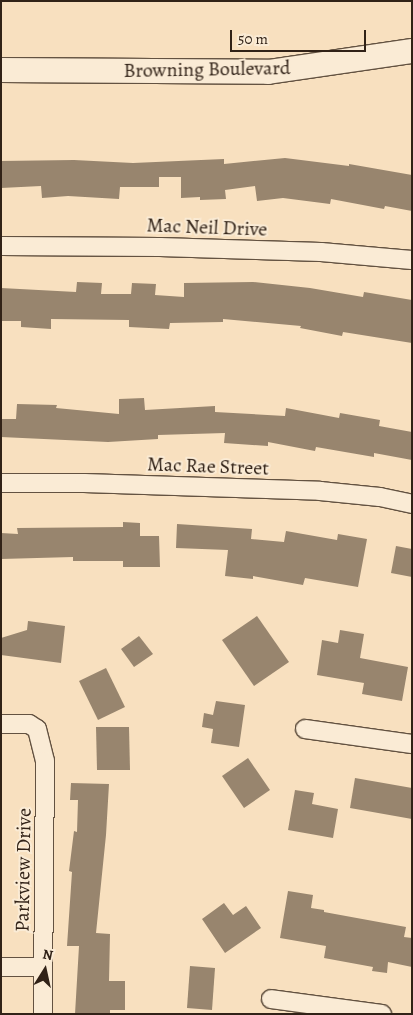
<!DOCTYPE html>
<html>
<head>
<meta charset="utf-8">
<style>
	body { margin:0 }
	#map { position:relative; width:413px; height:1015px; overflow:hidden; background:#f8e0bf; font-family:Alegreya,serif }
	div>[style] { position:absolute }
	[style*='--x'] { left:calc(var(--x)*1px); top:calc(var(--y)*1px); width:calc(var(--w)*1px); rotate:calc(var(--a)*1deg) }
	.building>* { inset:0; background:#98856e }
	.roads { filter:drop-shadow(1px 0 #635241) drop-shadow(-1px 0 #635241) drop-shadow(0 1px #635241) drop-shadow(0 -1px #635241) }
	.street>* { height:18px; margin:-9px; padding:0 9px; transform-origin:9px; border-radius:9px; background:#faebd5 }
	.secondary>* { height:24px; margin:-12px; padding:0 12px; transform-origin:12px; border-radius:12px; background:#faebd5 }
	span { translate:-50% -50%; white-space:nowrap; text-align:center; line-height:1.15; -webkit-text-stroke:4px #faebd5; paint-order:stroke }
	.street-label { font-size:20px; color:#312217 }
	.frame { position:absolute; inset:0; border:2px solid #312217; pointer-events:none }
	.north { position:absolute; left:20px; top:945px; width:50px; height:50px; -webkit-text-stroke:4px #faebd5; paint-order:stroke; rotate:10deg; font-size:14px; font-weight:700; line-height:20px; text-align:center; color:#312217 }
	.north::after { content:''; display:block; margin:auto; width:18px; height:22px; background:#312217; clip-path:polygon(50% 0,100% 100%,50% 72%,0 100%) }
	.scale { position:absolute; left:230px; top:30px; width:136px; height:22px; box-sizing:border-box; border:2px solid #312217; border-top:0; padding-left:6px; font-size:15px; line-height:18px; white-space:nowrap; color:#312217; -webkit-text-stroke:4px #faebd5; paint-order:stroke }
</style>
</head>
<body>
<div id="map">
	<div class="building">
		<i style="clip-path:polygon(285px 158px,349px 166px,349px 164px,412px 175px,412px 211px,385px 206px,384px 209px,331px 199px,330px 204px,283px 198px,257px 201px,255px 186px,225px 190px,226px 199px,200px 200px,200px 197px,181px 198px,181px 177px,159px 177px,159px 187px,120px 187px,119px 199px,68px 196px,42px 198px,41px 186px,1px 188px,1px 161px,74px 160px,133px 163px,224px 159px,224px 164px)"></i>
		<i style="clip-path:polygon(77px 282px,102px 283px,101px 294px,131px 294px,132px 283px,156px 284px,155px 295px,184px 297px,184px 283px,253px 282px,310px 288px,363px 297px,364px 292px,412px 300px,412px 343px,343px 332px,342px 336px,300px 328px,301px 326px,223px 319px,223px 322px,170px 323px,169px 329px,129px 327px,129px 320px,51px 319px,51px 329px,21px 327px,21px 321px,1px 321px,1px 288px,76px 292px)"></i>
		<i style="clip-path:polygon(144px 398px,145px 410px,215px 406px,215px 412px,285px 416px,286px 408px,339px 418px,340px 413px,380px 420px,379px 426px,412px 432px,412px 460px,374px 453px,374px 457px,316px 447px,315px 451px,268px 442px,268px 446px,224px 443px,225px 433px,158px 435px,158px 439px,108px 442px,1px 437px,1px 419px,16px 419px,17px 404px,57px 405px,56px 408px,119px 414px,119px 399px)"></i>
		<i style="clip-path:polygon(123px 522px,140px 523px,140px 536px,159px 536px,160px 567px,123px 567px,123px 561px,73px 561px,73px 557px,1px 559px,1px 533px,18px 534px,17px 528px,123px 527px)"></i>
		<i style="clip-path:polygon(177px 524px,252px 529px,251px 539px,284px 542px,286px 531px,337px 540px,338px 534px,367px 539px,358px 587px,305px 578px,303px 585px,253px 576px,253px 579px,225px 576px,228px 550px,176px 548px)"></i>
		<i style="clip-path:polygon(396px 546px,412px 549px,412px 577px,391px 573px)"></i>
		<i style="clip-path:polygon(257px 616px,289px 662px,254px 686px,222px 640px)"></i>
		<i style="clip-path:polygon(28px 621px,65px 626px,61px 663px,1px 655px,1px 638px,27px 630px)"></i>
		<i style="clip-path:polygon(340px 630px,364px 634px,360px 658px,408px 667px,402px 701px,362px 694px,364px 683px,317px 675px,322px 640px,338px 643px)"></i>
		<i style="clip-path:polygon(139px 636px,153px 654px,134px 667px,121px 649px)"></i>
		<i style="clip-path:polygon(106px 668px,125px 707px,98px 720px,79px 681px)"></i>
		<i style="clip-path:polygon(216px 701px,245px 705px,239px 747px,211px 743px,213px 729px,202px 727px,204px 713px,213px 715px)"></i>
		<i style="clip-path:polygon(96px 727px,129px 727px,130px 770px,97px 770px)"></i>
		<i style="clip-path:polygon(248px 758px,270px 790px,244px 808px,222px 776px)"></i>
		<i style="clip-path:polygon(355px 778px,412px 788px,412px 819px,350px 808px)"></i>
		<i style="clip-path:polygon(71px 783px,109px 784px,106px 835px,96px 933px,110px 934px,109px 981px,125px 981px,125px 1010px,110px 1010px,110px 1014px,75px 1014px,79px 946px,67px 946px,72px 872px,69px 871px,74px 831px,77px 832px,78px 800px,70px 800px)"></i>
		<i style="clip-path:polygon(295px 790px,314px 793px,312px 804px,338px 809px,333px 838px,288px 830px)"></i>
		<i style="clip-path:polygon(288px 891px,313px 895px,311px 908px,324px 910px,324px 912px,406px 927px,404px 937px,412px 938px,412px 967px,388px 962px,387px 973px,372px 971px,373px 967px,324px 958px,326px 946px,280px 938px)"></i>
		<i style="clip-path:polygon(224px 903px,233px 915px,246px 906px,261px 928px,225px 953px,202px 919px)"></i>
		<i style="clip-path:polygon(190px 966px,215px 968px,212px 1010px,187px 1008px)"></i>
	</div>
	<div class="roads">
		<div class="street">
			<i style="--x:1;--y:246;--w:159;--a:0.4"></i>
			<i style="--x:160;--y:247;--w:161;--a:1.8"></i>
			<i style="--x:321;--y:252;--w:91;--a:5"></i>
			<i style="--x:1;--y:483;--w:83;--a:0"></i>
			<i style="--x:84;--y:483;--w:236;--a:1.9"></i>
			<i style="--x:320;--y:491;--w:60;--a:5.7"></i>
			<i style="--x:380;--y:497;--w:33;--a:12"></i>
			<i style="--x:1;--y:724;--w:28;--a:0"></i>
			<i style="--x:29;--y:724;--w:9;--a:32"></i>
			<i style="--x:37;--y:729;--w:33;--a:76"></i>
			<i style="--x:45;--y:761;--w:253;--a:90.5"></i>
			<i style="--x:305;--y:729;--w:108;--a:8"></i>
			<i style="--x:1;--y:967;--w:42;--a:0"></i>
			<i style="--x:271;--y:999;--w:112;--a:7.7"></i>
		</div>
		<div class="secondary">
			<i style="--x:1;--y:70;--w:267;--a:0.4"></i>
			<i style="--x:268;--y:72;--w:146;--a:-8.3"></i>
		</div>
	</div>
	<div class="street-label">
		<span style="left:207px;top:69px;rotate:-1deg">Browning Boulevard</span>
		<span style="left:207px;top:227px;rotate:2deg">Mac Neil Drive</span>
		<span style="left:208px;top:466px;rotate:2deg">Mac Rae Street</span>
		<span style="left:23px;top:870px;rotate:-89deg">Parkview Drive</span>
	</div>
	<div class="frame"></div>
	<div class="north">N</div>
	<div class="scale">50 m</div>
</div>
</body>
</html>
